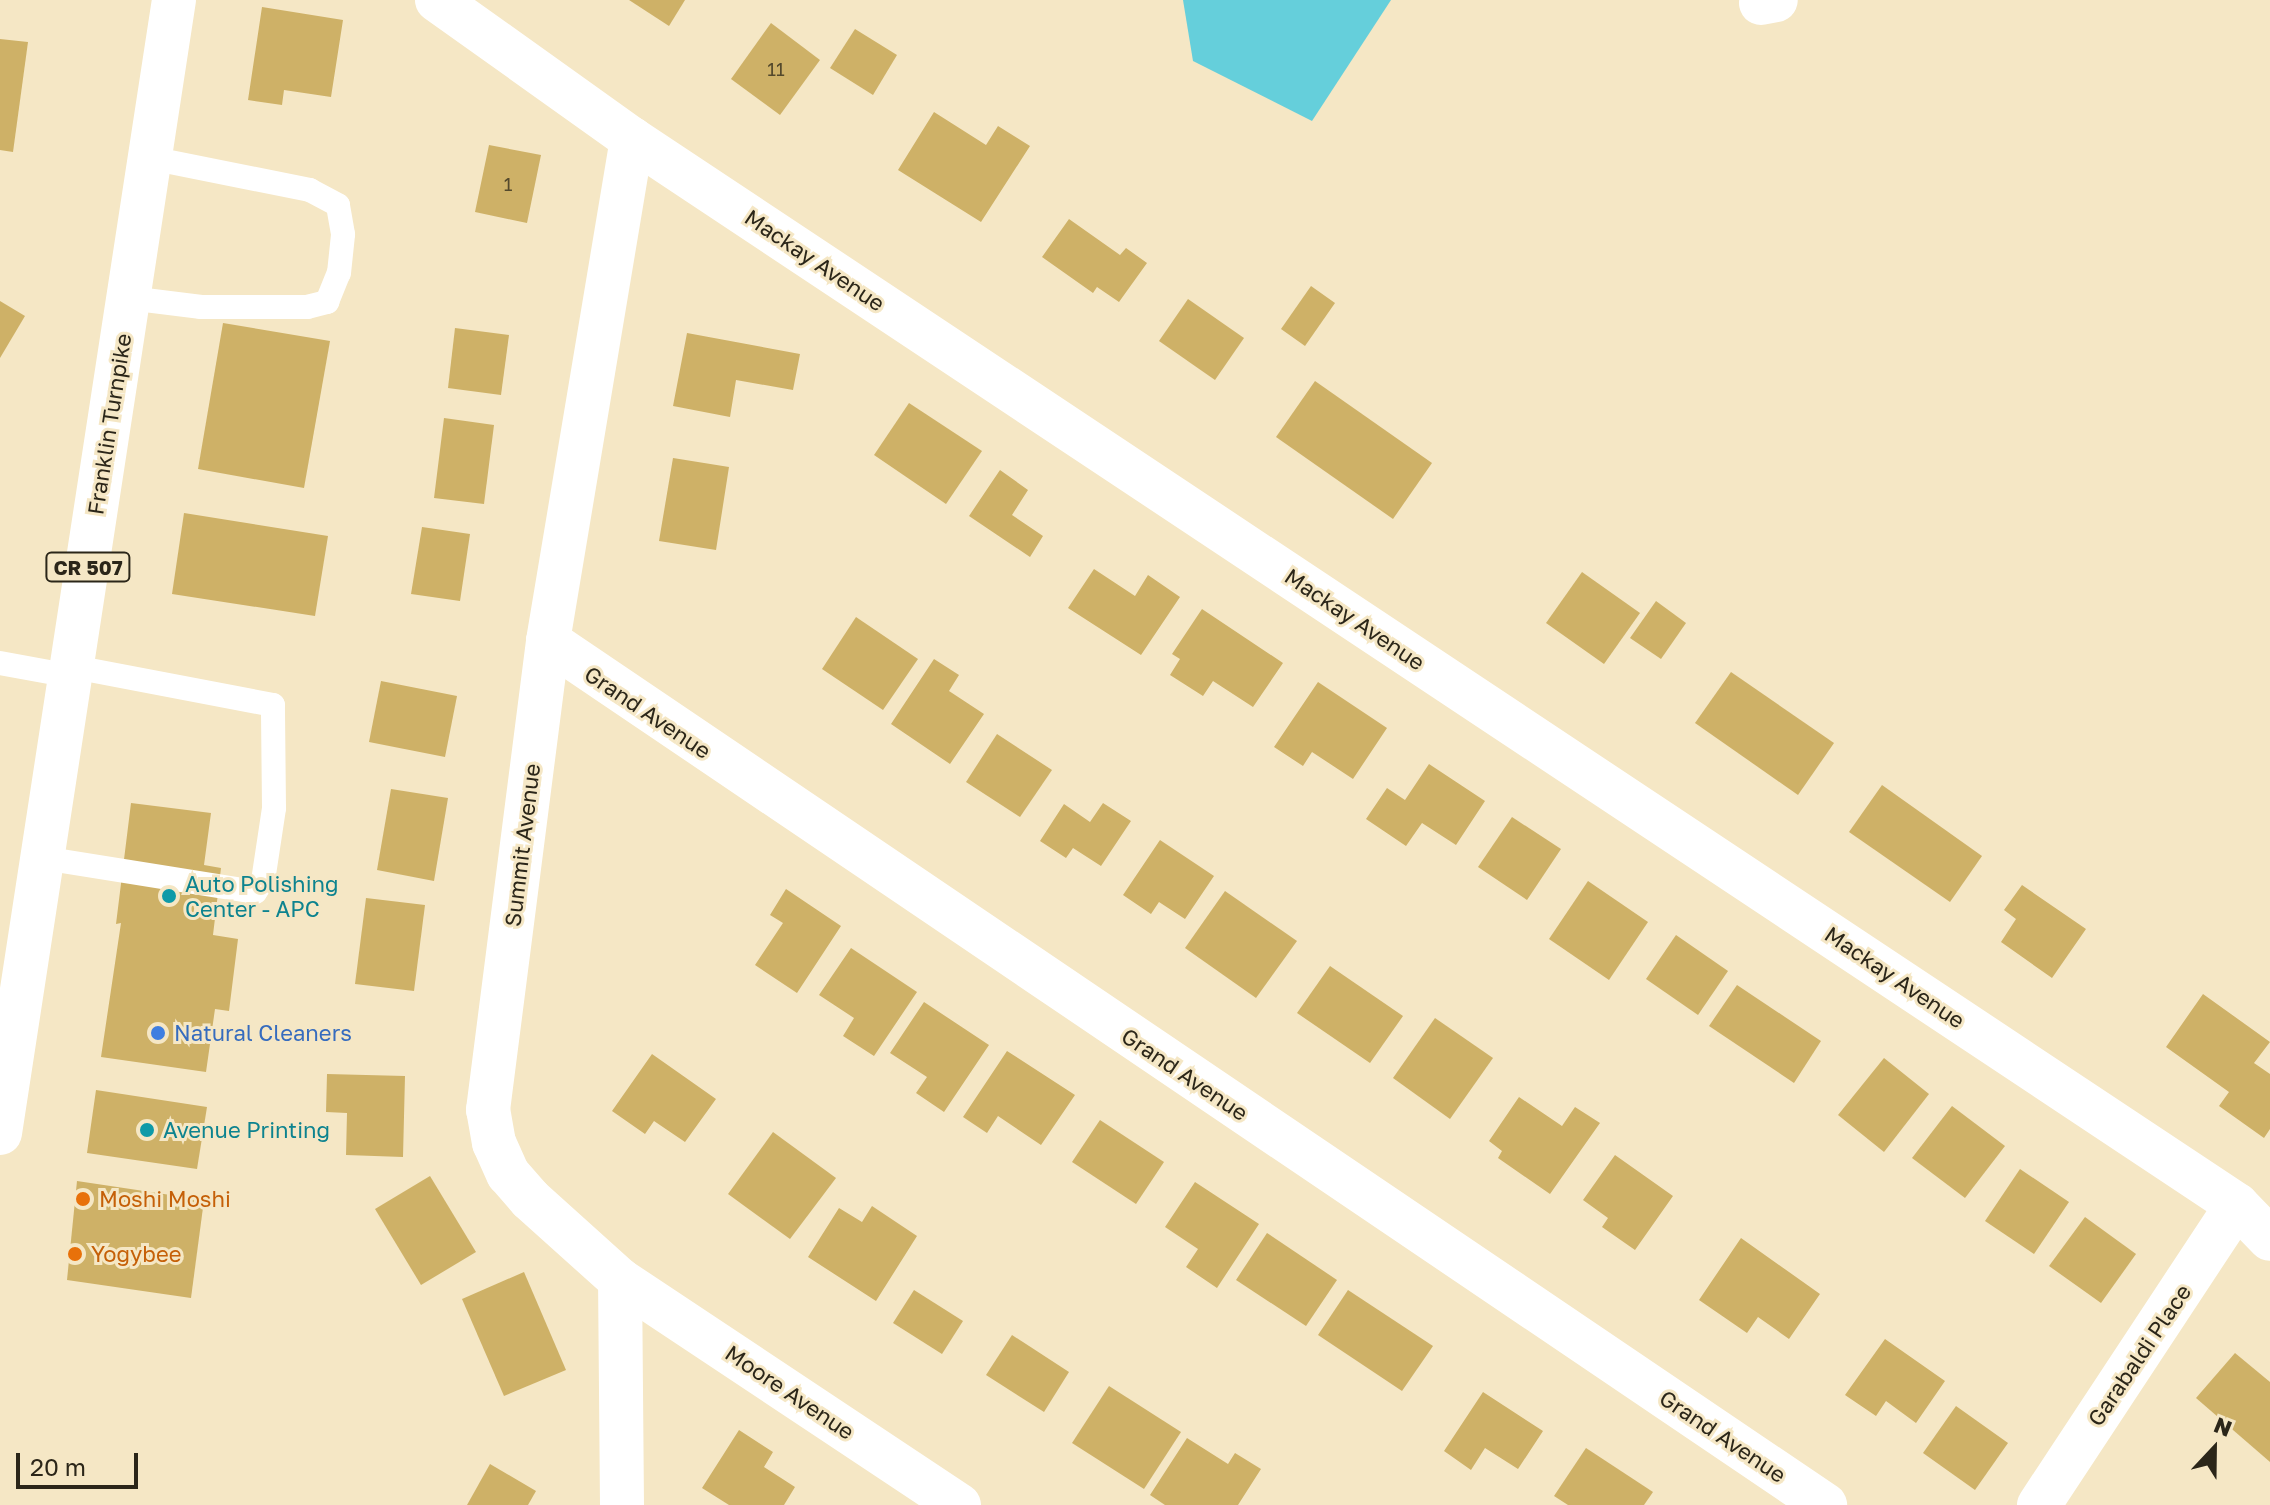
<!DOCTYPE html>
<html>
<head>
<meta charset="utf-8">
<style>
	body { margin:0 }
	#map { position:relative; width:2270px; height:1505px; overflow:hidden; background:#f5e7c5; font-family:"Golos Text",sans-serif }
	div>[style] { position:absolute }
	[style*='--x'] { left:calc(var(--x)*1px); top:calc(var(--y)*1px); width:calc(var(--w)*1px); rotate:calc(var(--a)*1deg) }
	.water>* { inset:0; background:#65cfdb }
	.building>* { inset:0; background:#ceb167 }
	.lane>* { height:24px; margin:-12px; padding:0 12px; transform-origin:12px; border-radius:12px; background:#fff }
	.street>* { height:44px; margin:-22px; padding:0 22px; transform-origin:22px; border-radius:22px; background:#fff }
	.primary>* { height:44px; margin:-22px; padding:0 22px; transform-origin:22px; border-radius:22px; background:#fff }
	.dots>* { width:22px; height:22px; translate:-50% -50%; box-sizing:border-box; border:4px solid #f5e7c5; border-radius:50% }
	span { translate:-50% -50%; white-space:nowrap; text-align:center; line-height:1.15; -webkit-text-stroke:6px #f5e7c5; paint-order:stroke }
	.number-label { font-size:18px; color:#54492c }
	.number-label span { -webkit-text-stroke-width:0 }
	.shield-label span { padding:2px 6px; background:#f5e7c5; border:2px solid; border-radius:6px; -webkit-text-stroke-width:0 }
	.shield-label { font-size:20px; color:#2b2619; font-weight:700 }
	.street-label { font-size:22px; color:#2b2619 }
	.culture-label { font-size:22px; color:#0d838f }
	.left { translate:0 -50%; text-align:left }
	.shop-label { font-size:22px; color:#366cbe }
	.food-label { font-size:22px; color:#c56008 }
	.north { position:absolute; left:2174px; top:1409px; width:80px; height:80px; -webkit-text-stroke:6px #f5e7c5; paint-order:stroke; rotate:22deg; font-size:22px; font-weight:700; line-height:32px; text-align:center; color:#2b2619 }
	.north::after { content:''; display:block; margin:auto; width:28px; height:36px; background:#2b2619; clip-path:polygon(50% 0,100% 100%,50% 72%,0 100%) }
	.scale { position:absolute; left:16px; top:1453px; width:122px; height:36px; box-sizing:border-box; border:4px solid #2b2619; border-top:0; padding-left:10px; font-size:24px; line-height:28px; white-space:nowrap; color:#2b2619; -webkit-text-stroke:6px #f5e7c5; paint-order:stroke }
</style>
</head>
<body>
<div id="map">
	<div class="water">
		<i style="clip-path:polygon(1183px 0,1391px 0,1312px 121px,1193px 61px)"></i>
	</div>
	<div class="building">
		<i style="clip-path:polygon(629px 0,685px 0,669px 26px)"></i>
		<i style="clip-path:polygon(262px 7px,343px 20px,331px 97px,284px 90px,282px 105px,248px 100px)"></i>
		<i style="clip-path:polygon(771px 23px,820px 60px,780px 115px,731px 79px)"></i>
		<i style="clip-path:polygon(855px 29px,897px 55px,873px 95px,830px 68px)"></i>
		<i style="clip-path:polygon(0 39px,28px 42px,13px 152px,0 150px)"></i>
		<i style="clip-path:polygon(934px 112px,986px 145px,998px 126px,1030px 146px,981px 222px,898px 170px)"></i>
		<i style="clip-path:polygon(489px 145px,541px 155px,527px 223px,475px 212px)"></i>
		<i style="clip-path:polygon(1069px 219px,1120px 255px,1126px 248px,1147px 263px,1119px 302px,1097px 287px,1093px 293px,1042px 257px)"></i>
		<i style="clip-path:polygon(1311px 286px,1335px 303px,1305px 346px,1281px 329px)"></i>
		<i style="clip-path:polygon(1188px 299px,1244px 338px,1215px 380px,1159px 341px)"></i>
		<i style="clip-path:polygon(0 301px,25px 316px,0 358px)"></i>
		<i style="clip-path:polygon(223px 323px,330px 341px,304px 488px,198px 469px)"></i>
		<i style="clip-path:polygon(455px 328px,509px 335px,501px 395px,448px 388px)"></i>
		<i style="clip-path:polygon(687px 333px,800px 354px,793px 390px,736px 380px,730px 417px,673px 406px)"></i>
		<i style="clip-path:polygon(1315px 381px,1432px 463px,1393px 519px,1276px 437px)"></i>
		<i style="clip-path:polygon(909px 403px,982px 451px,946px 504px,874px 455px)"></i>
		<i style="clip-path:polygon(444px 418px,494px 425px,484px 504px,434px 498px)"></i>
		<i style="clip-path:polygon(673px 458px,729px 467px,716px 550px,659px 541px)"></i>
		<i style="clip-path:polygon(1000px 470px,1028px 490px,1012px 515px,1043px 536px,1030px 557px,969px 516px)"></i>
		<i style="clip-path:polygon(184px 513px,328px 536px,315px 616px,172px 594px)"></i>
		<i style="clip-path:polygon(422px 527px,470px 534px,460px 601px,411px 594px)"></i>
		<i style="clip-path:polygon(1094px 569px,1135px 596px,1148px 575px,1180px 597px,1141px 655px,1068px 608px)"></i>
		<i style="clip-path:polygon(1582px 572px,1640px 613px,1604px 664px,1546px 623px)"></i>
		<i style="clip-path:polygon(1656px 601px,1686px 623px,1661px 659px,1630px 638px)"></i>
		<i style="clip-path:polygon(1202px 609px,1283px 663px,1253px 707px,1213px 681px,1203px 696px,1170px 675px,1180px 659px,1172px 654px)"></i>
		<i style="clip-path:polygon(856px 617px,918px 659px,883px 710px,822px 669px)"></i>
		<i style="clip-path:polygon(934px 659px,959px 675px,949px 691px,984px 714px,950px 764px,891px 724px)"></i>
		<i style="clip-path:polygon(1731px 672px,1834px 743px,1798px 795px,1695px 723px)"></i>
		<i style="clip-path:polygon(381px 681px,457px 696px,445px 757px,369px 742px)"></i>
		<i style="clip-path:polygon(1318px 682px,1387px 728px,1353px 779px,1312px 752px,1303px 766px,1274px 747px)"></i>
		<i style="clip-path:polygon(997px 734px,1052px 770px,1020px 817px,966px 782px)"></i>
		<i style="clip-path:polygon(1429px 764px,1485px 801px,1456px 845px,1422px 823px,1406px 846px,1366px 819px,1387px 788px,1405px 800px)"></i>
		<i style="clip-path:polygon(1882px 785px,1982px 856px,1950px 902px,1849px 832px)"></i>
		<i style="clip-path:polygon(391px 789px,448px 798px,434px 881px,377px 870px)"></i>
		<i style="clip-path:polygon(131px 803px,211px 813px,204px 865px,221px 868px,213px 935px,238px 939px,229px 1011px,215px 1009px,206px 1072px,101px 1057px,121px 923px,116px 924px)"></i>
		<i style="clip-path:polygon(1103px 803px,1131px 821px,1101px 866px,1073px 848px,1066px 858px,1040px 841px,1064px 804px,1090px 822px)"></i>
		<i style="clip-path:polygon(1512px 817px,1561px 849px,1527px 900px,1478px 867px)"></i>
		<i style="clip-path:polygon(1160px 840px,1214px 876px,1185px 919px,1159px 902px,1151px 914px,1123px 895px)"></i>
		<i style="clip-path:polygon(1588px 881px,1648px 922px,1609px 980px,1549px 939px)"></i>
		<i style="clip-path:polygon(2022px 885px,2086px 929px,2052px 978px,2001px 942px,2016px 919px,2004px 910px)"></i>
		<i style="clip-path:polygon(786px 889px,841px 926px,797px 993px,755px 965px,783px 923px,770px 915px)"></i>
		<i style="clip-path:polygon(1225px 891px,1297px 941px,1256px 998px,1185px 948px)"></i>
		<i style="clip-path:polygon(366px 898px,425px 905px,414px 991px,355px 984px)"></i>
		<i style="clip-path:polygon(1676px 935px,1728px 971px,1698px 1015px,1646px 979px)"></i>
		<i style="clip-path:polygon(851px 948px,917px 992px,874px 1056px,843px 1036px,854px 1018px,819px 995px)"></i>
		<i style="clip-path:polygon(1330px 966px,1403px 1016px,1370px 1063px,1297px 1013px)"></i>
		<i style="clip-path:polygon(1737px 985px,1821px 1041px,1794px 1083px,1709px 1026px)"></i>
		<i style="clip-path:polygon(2203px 994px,2270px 1042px,2254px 1063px,2270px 1074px,2270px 1129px,2264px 1138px,2219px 1106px,2229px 1092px,2166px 1047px)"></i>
		<i style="clip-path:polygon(924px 1002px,989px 1045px,944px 1112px,916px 1093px,927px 1077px,890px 1053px)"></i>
		<i style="clip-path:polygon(1435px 1018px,1493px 1058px,1450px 1119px,1393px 1078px)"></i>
		<i style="clip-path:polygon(1007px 1051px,1075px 1095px,1041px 1145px,998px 1116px,987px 1133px,963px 1117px)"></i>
		<i style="clip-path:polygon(652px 1054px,716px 1099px,685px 1142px,654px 1121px,645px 1134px,612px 1111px)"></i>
		<i style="clip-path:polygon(1884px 1058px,1929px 1094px,1884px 1152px,1838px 1115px)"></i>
		<i style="clip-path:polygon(327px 1074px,405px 1076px,403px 1157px,346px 1155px,347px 1113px,326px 1112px)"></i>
		<i style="clip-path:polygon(96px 1090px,207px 1107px,197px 1169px,87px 1153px)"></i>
		<i style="clip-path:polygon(1519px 1097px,1562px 1126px,1575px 1107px,1600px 1123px,1550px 1194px,1498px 1158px,1502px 1151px,1489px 1141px)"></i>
		<i style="clip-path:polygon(1952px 1106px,2005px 1146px,1965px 1198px,1912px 1158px)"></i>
		<i style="clip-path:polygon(1100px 1120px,1164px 1162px,1136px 1204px,1072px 1162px)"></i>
		<i style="clip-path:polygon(773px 1132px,836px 1178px,790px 1239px,728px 1194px)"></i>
		<i style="clip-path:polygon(1615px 1155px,1673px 1196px,1635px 1250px,1602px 1227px,1608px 1218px,1583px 1200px)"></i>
		<i style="clip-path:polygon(2020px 1169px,2069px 1202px,2034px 1254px,1985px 1221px)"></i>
		<i style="clip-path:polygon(430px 1176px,476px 1252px,421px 1285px,375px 1209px)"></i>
		<i style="clip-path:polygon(77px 1181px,204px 1200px,191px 1298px,67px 1280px)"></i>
		<i style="clip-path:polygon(1195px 1182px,1259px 1224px,1217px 1288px,1186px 1267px,1198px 1249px,1165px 1227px)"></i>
		<i style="clip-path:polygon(872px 1206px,917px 1236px,876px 1301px,808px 1257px,839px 1208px,862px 1222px)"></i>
		<i style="clip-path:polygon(2085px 1217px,2136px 1254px,2101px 1303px,2049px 1266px)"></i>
		<i style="clip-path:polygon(1267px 1233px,1337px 1280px,1306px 1326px,1236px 1280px)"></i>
		<i style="clip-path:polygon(1741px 1238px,1820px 1294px,1789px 1339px,1758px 1317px,1747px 1333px,1699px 1300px)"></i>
		<i style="clip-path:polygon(524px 1272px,566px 1370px,504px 1396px,462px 1299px)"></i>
		<i style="clip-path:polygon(914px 1290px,963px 1321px,942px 1354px,893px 1323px)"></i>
		<i style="clip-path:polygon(1348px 1290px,1433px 1346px,1402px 1391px,1318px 1335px)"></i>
		<i style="clip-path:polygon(1012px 1335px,1069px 1372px,1044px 1412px,986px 1375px)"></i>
		<i style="clip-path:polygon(1885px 1339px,1945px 1381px,1916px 1423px,1886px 1401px,1876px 1416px,1845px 1395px)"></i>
		<i style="clip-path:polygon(2235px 1353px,2270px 1382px,2270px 1462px,2196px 1398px)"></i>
		<i style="clip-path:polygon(1109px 1386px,1181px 1432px,1144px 1489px,1072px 1443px)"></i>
		<i style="clip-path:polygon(1483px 1392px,1543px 1431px,1518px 1469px,1485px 1448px,1471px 1470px,1444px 1451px)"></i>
		<i style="clip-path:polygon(1956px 1406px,2008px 1443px,1975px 1490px,1923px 1453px)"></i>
		<i style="clip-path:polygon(739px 1430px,773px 1452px,764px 1467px,795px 1487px,784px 1505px,729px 1505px,702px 1488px)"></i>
		<i style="clip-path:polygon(1187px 1438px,1228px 1464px,1235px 1453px,1261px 1469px,1238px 1505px,1165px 1505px,1150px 1495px)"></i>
		<i style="clip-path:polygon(1586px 1448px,1653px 1492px,1644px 1505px,1568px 1505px,1554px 1496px)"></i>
		<i style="clip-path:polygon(490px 1464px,536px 1491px,528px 1505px,467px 1505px)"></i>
	</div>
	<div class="lane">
		<i style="--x:129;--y:298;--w:73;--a:7.1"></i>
		<i style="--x:201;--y:307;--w:106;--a:0"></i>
		<i style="--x:307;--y:307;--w:21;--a:-14"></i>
		<i style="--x:327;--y:302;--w:31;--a:-68"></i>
		<i style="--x:339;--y:273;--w:39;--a:-84"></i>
		<i style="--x:343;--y:234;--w:29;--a:-100"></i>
		<i style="--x:338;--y:205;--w:32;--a:-152"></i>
		<i style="--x:310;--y:190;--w:163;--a:-168.7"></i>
		<i style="--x:0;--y:663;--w:72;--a:10.4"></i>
		<i style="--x:43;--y:858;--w:215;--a:9.1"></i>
		<i style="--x:255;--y:892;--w:14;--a:-54"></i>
		<i style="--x:263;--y:881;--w:74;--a:-81.4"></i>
		<i style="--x:274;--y:808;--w:103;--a:-90.6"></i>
		<i style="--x:273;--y:705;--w:204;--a:-169.2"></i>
	</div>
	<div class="street">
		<i style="--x:437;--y:0;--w:239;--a:35.5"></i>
		<i style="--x:632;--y:139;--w:1927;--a:33.59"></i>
		<i style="--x:2237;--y:1205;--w:47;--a:45.9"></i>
		<i style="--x:1761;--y:3;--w:15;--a:-11"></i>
		<i style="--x:548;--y:641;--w:1542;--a:34.08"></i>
		<i style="--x:620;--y:1280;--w:407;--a:33.6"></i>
		<i style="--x:622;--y:1505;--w:225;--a:-90.5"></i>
		<i style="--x:620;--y:1280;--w:121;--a:-138"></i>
		<i style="--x:530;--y:1199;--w:33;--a:-131"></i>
		<i style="--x:508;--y:1174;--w:34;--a:-114"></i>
		<i style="--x:494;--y:1143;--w:34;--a:-100"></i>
		<i style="--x:488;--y:1110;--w:473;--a:-82.7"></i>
		<i style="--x:548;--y:641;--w:509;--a:-80.5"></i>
		<i style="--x:2039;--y:1505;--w:359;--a:-56.6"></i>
	</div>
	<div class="primary">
		<i style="--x:0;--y:1133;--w:1146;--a:-81.27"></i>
	</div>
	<div class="dots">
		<i style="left:169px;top:896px;background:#0f9aa8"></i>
		<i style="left:158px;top:1033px;background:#3f7fe0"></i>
		<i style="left:147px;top:1130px;background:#0f9aa8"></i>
		<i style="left:83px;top:1199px;background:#e8710a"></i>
		<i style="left:75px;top:1254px;background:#e8710a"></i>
	</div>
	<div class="number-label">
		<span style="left:776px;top:69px">11</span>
		<span style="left:508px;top:184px">1</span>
	</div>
	<div class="shield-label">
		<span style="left:88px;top:567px">CR 507</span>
	</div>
	<div class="street-label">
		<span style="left:815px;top:260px;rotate:34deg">Mackay Avenue</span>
		<span style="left:109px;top:424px;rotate:-81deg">Franklin Turnpike</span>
		<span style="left:1355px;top:619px;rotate:34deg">Mackay Avenue</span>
		<span style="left:648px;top:712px;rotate:34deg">Grand Avenue</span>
		<span style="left:522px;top:845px;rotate:-83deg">Summit Avenue</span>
		<span style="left:1895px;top:977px;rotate:34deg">Mackay Avenue</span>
		<span style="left:1185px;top:1074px;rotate:34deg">Grand Avenue</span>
		<span style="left:2139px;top:1355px;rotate:-56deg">Garabaldi Place</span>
		<span style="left:790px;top:1392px;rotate:34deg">Moore Avenue</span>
		<span style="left:1723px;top:1436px;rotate:34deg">Grand Avenue</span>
	</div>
	<div class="culture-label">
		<span class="left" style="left:185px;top:896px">Auto Polishing<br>Center - APC</span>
		<span class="left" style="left:163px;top:1130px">Avenue Printing</span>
	</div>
	<div class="shop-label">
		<span class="left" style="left:174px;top:1033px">Natural Cleaners</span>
	</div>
	<div class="food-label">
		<span class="left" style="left:99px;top:1199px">Moshi Moshi</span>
		<span class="left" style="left:91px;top:1254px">Yogybee</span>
	</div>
	<div class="north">N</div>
	<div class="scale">20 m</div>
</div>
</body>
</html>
